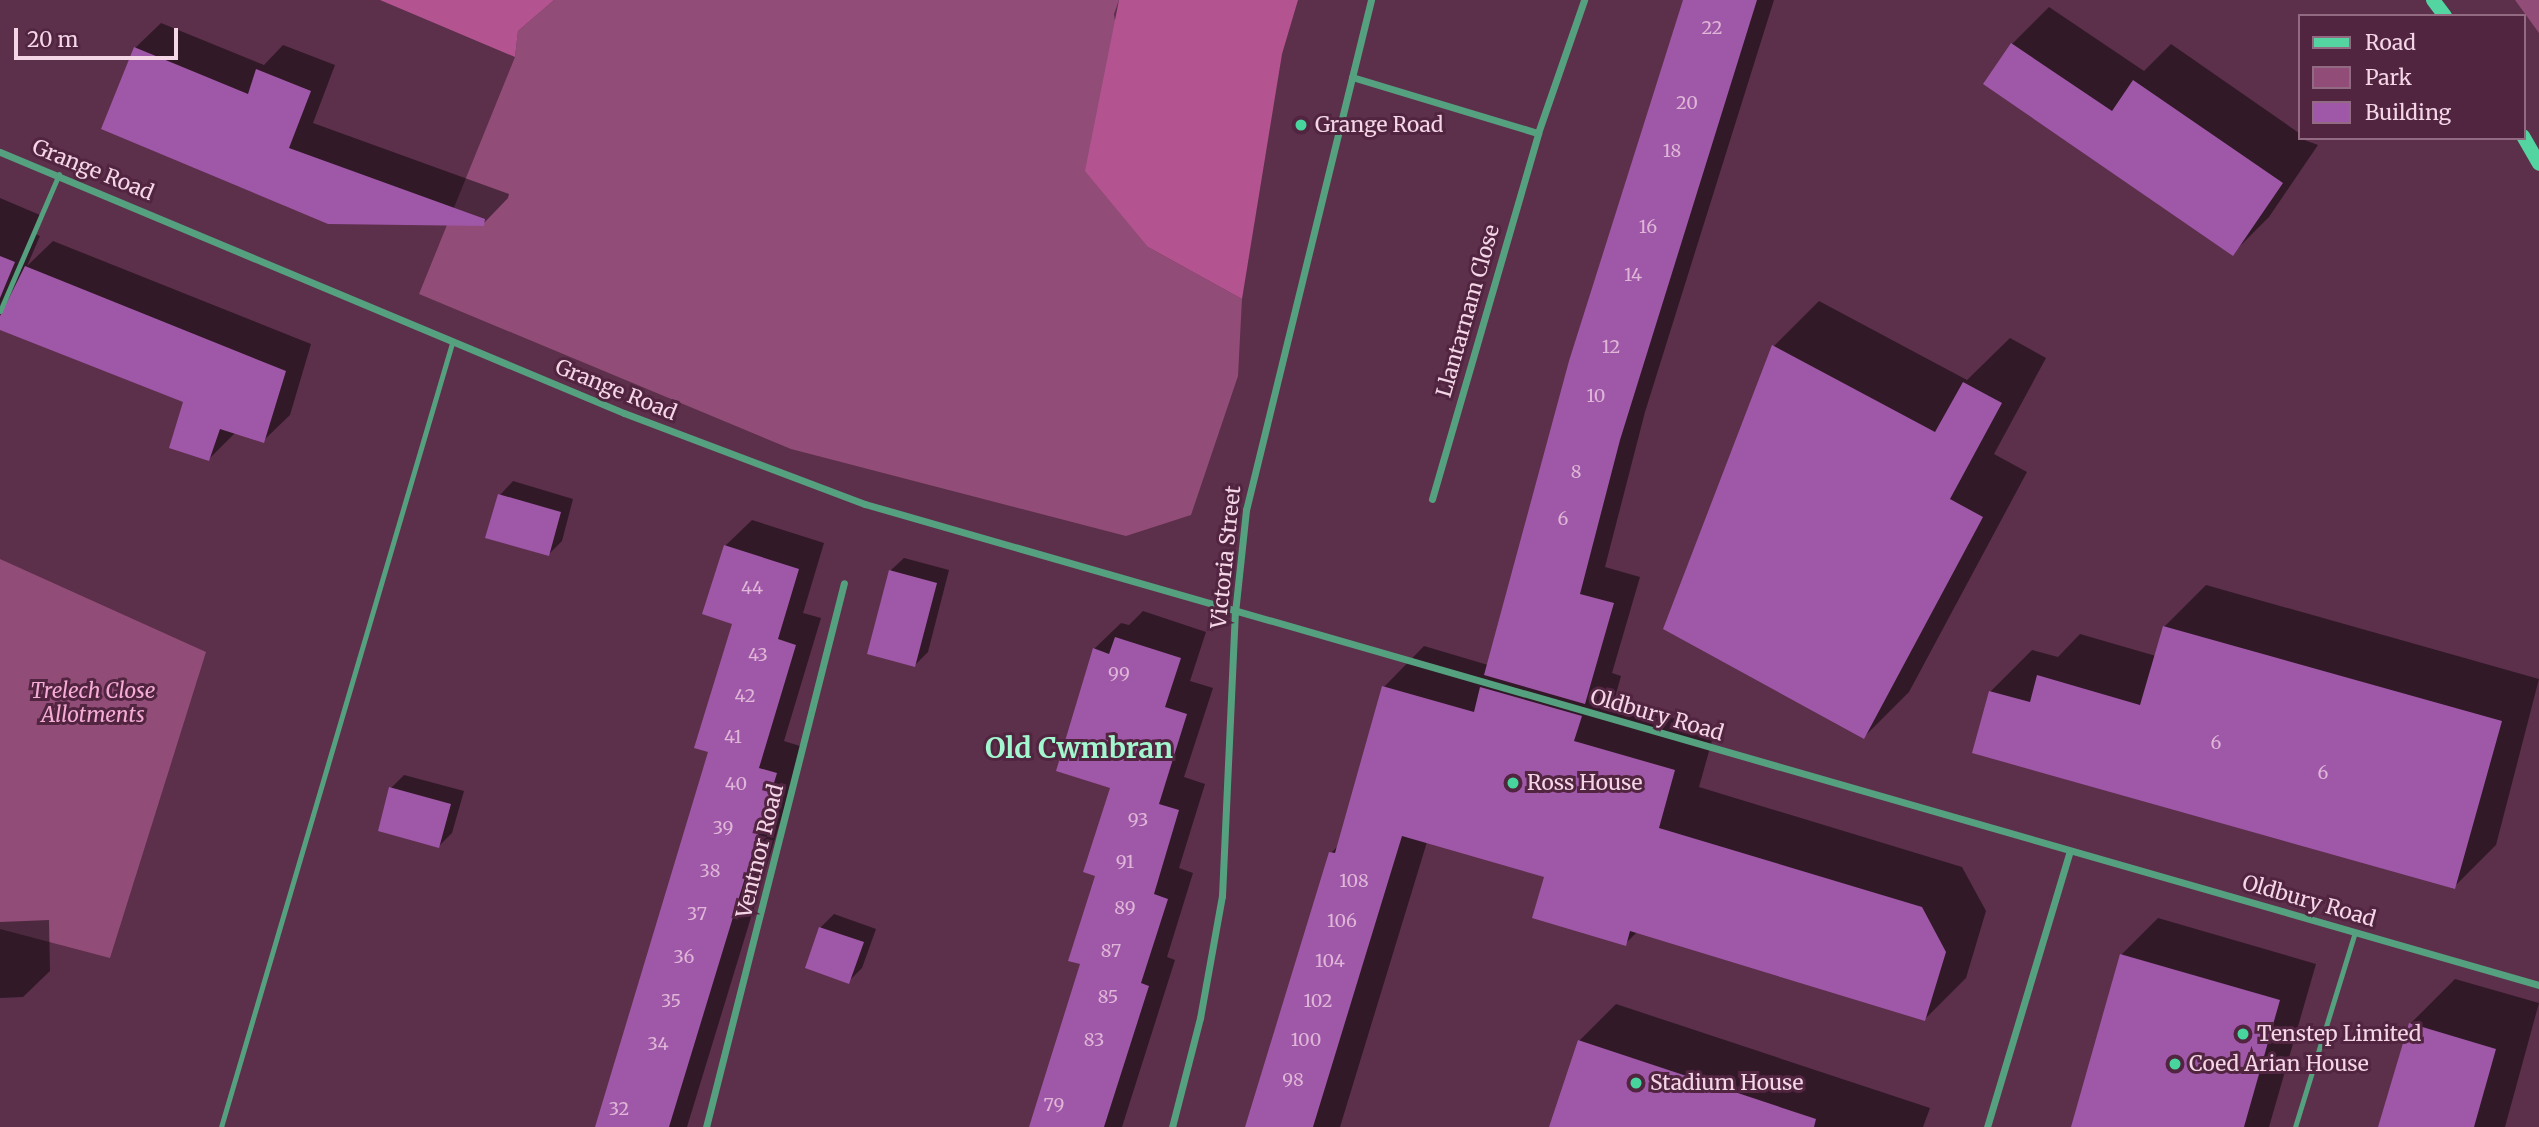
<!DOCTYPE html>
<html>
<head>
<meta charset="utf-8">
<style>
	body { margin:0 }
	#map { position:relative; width:2539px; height:1127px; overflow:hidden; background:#5c2f4b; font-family:Merriweather,serif }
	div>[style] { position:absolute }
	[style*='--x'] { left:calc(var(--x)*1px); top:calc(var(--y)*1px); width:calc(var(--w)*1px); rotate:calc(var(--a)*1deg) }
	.green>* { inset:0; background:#914d77 }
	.forest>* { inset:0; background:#b35490 }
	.shadow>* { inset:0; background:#0007 }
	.building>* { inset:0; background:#9f57a7 }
	.lane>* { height:5px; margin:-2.5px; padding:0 2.5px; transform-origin:2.5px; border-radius:2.5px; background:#55a07f }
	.street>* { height:7px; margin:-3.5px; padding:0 3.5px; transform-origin:3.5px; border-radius:3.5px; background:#55a07f }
	.secondary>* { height:14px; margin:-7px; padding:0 7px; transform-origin:7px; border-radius:7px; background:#53d4a0 }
	.dots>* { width:19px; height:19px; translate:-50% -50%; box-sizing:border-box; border:4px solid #512440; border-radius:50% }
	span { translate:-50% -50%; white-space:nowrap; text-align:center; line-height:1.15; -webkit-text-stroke:6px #512440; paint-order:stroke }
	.number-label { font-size:18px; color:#dfb6d7 }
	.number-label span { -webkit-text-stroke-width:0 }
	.poi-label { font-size:21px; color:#f4d6e7 }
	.left { translate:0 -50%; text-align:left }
	.street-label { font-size:21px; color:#f4d6e7 }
	.park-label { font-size:21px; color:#f6acd7; font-style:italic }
	.district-label { font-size:28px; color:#a2f7cf; font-weight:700 }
	.legend { position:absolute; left:2298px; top:14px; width:228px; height:126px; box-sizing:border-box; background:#512440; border:2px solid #926b83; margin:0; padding:9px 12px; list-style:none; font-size:21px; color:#f4d6e7 }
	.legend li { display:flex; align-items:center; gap:14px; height:35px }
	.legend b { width:35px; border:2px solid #926b83 }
	.scale { position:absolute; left:14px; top:28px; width:164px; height:32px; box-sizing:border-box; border:4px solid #f4d6e7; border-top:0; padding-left:9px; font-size:21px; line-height:24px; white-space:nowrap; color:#f4d6e7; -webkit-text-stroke:5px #512440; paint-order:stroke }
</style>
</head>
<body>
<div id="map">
	<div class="green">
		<i style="clip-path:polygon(554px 0,1119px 0,1114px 14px,1148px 247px,1242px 299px,1238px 376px,1191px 515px,1126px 536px,791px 449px,419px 294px,515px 57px,518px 31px)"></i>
		<i style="clip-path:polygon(2515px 0,2539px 0,2539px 33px)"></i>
		<i style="clip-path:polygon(0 559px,206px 652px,110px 958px,0 929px)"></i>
	</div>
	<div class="forest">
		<i style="clip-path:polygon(380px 0,554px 0,518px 31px,515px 57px)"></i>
		<i style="clip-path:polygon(1119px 0,1298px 0,1282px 54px,1242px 299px,1148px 247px,1085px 171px)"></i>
	</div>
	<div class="shadow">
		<i style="clip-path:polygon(1686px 0,1774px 0,1645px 412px,1605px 567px,1640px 577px,1612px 673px,1621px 676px,1614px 701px,1715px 730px,1699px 787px,1962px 867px,1986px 911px,1966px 978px,1925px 1019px,1638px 931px,1625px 944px,1546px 876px,1427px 842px,1340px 1127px,1247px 1127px,1331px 853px,1340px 844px,1384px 687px,1424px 646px,1488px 665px)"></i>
		<i style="clip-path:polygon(2049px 7px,2144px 71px,2171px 44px,2299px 133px,2299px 138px,2318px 145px,2269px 217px,2232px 254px,1985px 84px,2012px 44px)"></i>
		<i style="clip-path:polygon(161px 23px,264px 65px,283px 45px,335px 65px,313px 123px,509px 194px,508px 198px,483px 224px,329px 223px,285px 206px,287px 202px,135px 48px)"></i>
		<i style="clip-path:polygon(0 198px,40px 215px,33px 233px,40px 236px,27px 266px,53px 241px,311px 344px,290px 415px,263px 441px,236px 432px,209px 459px,185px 401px,0 328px)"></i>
		<i style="clip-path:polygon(1819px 301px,1967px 380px,2010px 338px,2046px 358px,1994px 454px,2027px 472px,1909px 692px,1864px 737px,1665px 629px,1774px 346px)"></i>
		<i style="clip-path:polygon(513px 481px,573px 499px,562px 541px,548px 555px,500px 495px)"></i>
		<i style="clip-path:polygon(752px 520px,824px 543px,803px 613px,821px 618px,784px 741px,803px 747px,687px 1127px,596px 1127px,710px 751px,735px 622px,725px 546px)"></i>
		<i style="clip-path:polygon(904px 558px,949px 570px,928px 652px,914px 666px,890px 571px)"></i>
		<i style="clip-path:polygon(2206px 585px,2539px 679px,2496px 845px,2454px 887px,1990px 692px,2032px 650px,2058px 657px,2080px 634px,2156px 656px,2164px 627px)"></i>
		<i style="clip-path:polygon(1143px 611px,1206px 632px,1190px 681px,1213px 688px,1184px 777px,1205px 784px,1179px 868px,1193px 873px,1167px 957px,1175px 960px,1122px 1127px,1031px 1127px,1083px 963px,1112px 787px,1094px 649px,1121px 623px,1129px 625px)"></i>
		<i style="clip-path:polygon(404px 775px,464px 791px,452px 833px,439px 846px,391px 788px)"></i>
		<i style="clip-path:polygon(834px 914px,876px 929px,862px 968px,848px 982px,820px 928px)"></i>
		<i style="clip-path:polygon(2158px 918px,2316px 964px,2269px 1127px,2072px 1127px,2121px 955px)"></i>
		<i style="clip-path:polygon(49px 920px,50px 971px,23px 997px,0 998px,0 922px)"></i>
		<i style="clip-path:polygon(2455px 979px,2539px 1003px,2505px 1127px,2380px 1127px,2410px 1024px)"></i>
		<i style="clip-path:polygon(1616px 1004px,1930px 1108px,1923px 1127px,1556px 1127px,1579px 1041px)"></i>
	</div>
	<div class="building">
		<i style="clip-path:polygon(1683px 0,1757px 0,1620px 440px,1580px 594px,1614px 603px,1585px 704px,1484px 675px,1569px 361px)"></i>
		<i style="clip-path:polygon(2011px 43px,2112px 111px,2133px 80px,2283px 183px,2233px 256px,1983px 84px)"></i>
		<i style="clip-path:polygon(134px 47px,248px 94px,256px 69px,311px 91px,289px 148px,485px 219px,484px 226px,328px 224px,101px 129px)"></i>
		<i style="clip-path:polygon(0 256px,15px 262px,0 298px)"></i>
		<i style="clip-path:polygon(25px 266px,286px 371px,264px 443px,220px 429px,209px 461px,169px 448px,183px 402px,0 330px,0 316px)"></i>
		<i style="clip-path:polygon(1772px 345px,1935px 432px,1963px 382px,2002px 403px,1950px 499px,1983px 517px,1864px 739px,1663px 629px)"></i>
		<i style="clip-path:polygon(498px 494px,561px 512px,549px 556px,485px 538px)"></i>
		<i style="clip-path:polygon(724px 545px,799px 569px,778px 639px,796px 645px,759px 768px,777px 773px,669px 1127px,595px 1127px,708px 752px,694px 748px,732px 624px,702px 614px)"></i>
		<i style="clip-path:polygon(889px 570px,937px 583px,915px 667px,867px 654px)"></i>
		<i style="clip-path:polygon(2163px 626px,2502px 721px,2455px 889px,1972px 753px,1989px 691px,2030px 702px,2037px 675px,2140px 705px)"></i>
		<i style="clip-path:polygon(1115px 637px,1181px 658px,1165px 707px,1187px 714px,1159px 804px,1179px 810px,1154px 894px,1168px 899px,1141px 983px,1149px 986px,1104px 1127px,1029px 1127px,1080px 964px,1068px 961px,1095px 876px,1083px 872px,1110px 788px,1056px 771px,1093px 648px,1109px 654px)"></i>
		<i style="clip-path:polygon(1382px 686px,1474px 712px,1480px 687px,1582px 716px,1574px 741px,1675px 770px,1659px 828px,1922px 907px,1946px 952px,1925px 1021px,1630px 931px,1626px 946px,1532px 918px,1544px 877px,1402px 836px,1313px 1127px,1245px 1127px,1329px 852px,1335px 853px)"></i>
		<i style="clip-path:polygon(389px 787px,451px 804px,439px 848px,378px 831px)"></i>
		<i style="clip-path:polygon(819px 927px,864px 942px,849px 984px,805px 968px)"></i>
		<i style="clip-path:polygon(2120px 954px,2280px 1000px,2244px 1127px,2071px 1127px)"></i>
		<i style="clip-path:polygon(2409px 1023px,2496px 1049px,2474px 1127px,2378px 1127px)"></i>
		<i style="clip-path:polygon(1578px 1040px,1816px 1119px,1814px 1127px,1549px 1127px)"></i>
	</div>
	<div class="lane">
		<i style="--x:0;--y:311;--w:149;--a:-66.7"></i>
		<i style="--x:221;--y:1127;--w:817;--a:-73.58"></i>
		<i style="--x:2295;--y:1127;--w:204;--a:-72.9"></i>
	</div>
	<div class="street">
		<i style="--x:1352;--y:77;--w:194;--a:16.8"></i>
		<i style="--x:0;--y:152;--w:676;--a:22.7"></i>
		<i style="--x:624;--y:413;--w:258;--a:20.7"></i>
		<i style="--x:865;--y:504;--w:1742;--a:16.03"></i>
		<i style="--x:1432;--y:499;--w:381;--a:-73.8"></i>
		<i style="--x:1538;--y:133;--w:141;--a:-70.9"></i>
		<i style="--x:706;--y:1127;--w:561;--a:-75.77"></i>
		<i style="--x:1172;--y:1127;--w:113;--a:-75.6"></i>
		<i style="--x:1200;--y:1018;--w:124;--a:-79.8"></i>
		<i style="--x:1222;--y:896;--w:283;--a:-87.4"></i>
		<i style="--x:1235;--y:613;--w:104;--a:-83.9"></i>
		<i style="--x:1246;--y:510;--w:525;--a:-76.23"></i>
		<i style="--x:1987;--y:1127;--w:288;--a:-73.3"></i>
	</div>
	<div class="secondary">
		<i style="--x:2433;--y:0;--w:20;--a:53"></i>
		<i style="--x:2523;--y:136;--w:32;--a:60"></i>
	</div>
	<div class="dots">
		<i style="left:1301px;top:125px;background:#47d49d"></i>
		<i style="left:1513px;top:783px;background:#47d49d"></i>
		<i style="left:2243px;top:1034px;background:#47d49d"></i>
		<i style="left:2175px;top:1064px;background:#47d49d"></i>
		<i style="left:1636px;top:1083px;background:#47d49d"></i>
	</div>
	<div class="number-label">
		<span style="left:1712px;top:28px">22</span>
		<span style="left:1687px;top:103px">20</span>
		<span style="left:1672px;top:151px">18</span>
		<span style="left:1648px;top:227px">16</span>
		<span style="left:1633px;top:275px">14</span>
		<span style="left:1611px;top:347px">12</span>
		<span style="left:1596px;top:396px">10</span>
		<span style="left:1576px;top:472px">8</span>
		<span style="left:1563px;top:519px">6</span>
		<span style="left:752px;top:588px">44</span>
		<span style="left:758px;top:655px">43</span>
		<span style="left:1119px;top:674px">99</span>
		<span style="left:745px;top:696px">42</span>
		<span style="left:733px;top:737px">41</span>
		<span style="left:2216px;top:743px">6</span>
		<span style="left:2323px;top:773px">6</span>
		<span style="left:736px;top:784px">40</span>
		<span style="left:1138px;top:820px">93</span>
		<span style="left:723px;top:828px">39</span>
		<span style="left:1125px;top:862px">91</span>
		<span style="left:710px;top:871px">38</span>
		<span style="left:1354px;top:881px">108</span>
		<span style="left:1125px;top:908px">89</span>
		<span style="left:697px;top:914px">37</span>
		<span style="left:1342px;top:921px">106</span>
		<span style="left:1111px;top:951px">87</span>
		<span style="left:684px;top:957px">36</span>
		<span style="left:1330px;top:961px">104</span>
		<span style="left:1108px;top:997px">85</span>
		<span style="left:671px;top:1001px">35</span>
		<span style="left:1318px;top:1001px">102</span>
		<span style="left:1094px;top:1040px">83</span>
		<span style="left:1306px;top:1040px">100</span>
		<span style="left:658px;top:1044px">34</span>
		<span style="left:1293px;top:1080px">98</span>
		<span style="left:1054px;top:1105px">79</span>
		<span style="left:619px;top:1109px">32</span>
	</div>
	<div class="poi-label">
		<span class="left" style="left:1315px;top:125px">Grange Road</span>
		<span class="left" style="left:1527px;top:783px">Ross House</span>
		<span class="left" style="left:2257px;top:1034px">Tenstep Limited</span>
		<span class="left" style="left:2189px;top:1064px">Coed Arian House</span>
		<span class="left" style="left:1650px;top:1083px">Stadium House</span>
	</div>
	<div class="street-label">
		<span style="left:93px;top:170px;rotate:22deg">Grange Road</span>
		<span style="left:1468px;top:311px;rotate:-74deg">Llantarnam Close</span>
		<span style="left:616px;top:390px;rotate:22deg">Grange Road</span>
		<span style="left:1226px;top:557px;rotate:-84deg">Victoria Street</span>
		<span style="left:1657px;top:715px;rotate:16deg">Oldbury Road</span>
		<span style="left:760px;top:851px;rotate:-76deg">Ventnor Road</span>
		<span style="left:2309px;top:901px;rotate:16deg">Oldbury Road</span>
	</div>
	<div class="park-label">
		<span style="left:93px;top:703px">Trelech Close<br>Allotments</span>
	</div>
	<div class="district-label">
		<span style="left:1079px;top:748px">Old Cwmbran</span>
	</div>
	<ul class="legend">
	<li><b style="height:9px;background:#53d4a0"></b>Road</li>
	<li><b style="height:19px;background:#914d77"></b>Park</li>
	<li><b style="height:19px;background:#9f57a7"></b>Building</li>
	</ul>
	<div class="scale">20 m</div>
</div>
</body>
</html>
